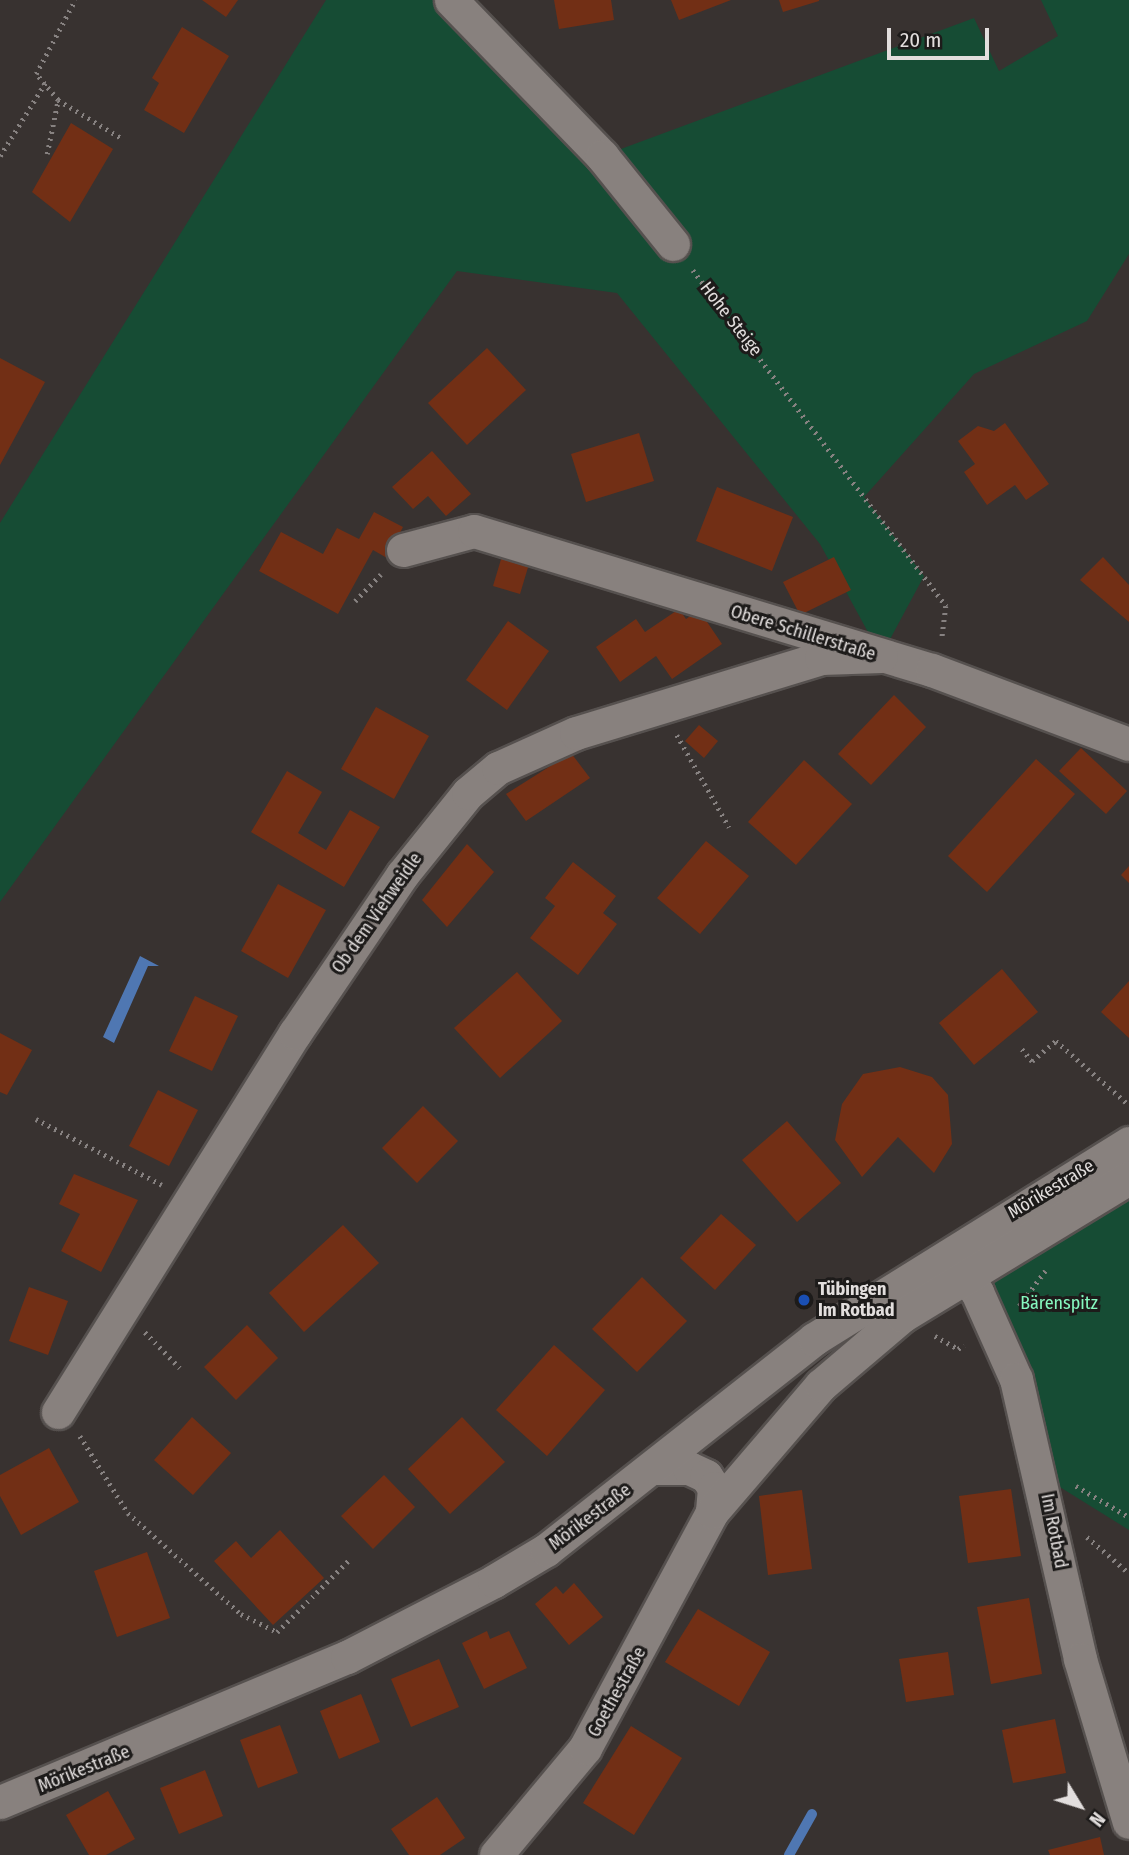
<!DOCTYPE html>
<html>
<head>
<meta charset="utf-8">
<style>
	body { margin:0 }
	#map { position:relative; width:1129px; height:1855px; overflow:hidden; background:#383230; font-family:"Fira Sans Condensed",sans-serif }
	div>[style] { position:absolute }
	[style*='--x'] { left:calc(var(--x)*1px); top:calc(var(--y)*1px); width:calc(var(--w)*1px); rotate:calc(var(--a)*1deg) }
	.green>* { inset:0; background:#164c34 }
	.water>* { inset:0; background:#4f77b2 }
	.stream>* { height:10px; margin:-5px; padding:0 5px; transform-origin:5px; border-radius:5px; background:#4f77b2 }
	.building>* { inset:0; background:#722f15 }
	.path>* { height:4.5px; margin-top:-2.25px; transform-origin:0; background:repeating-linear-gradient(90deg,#878281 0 2px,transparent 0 7px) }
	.roads { filter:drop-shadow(2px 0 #56514f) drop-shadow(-2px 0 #56514f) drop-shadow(0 2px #56514f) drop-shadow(0 -2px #56514f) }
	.minor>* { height:33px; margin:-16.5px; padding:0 16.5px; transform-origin:16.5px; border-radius:16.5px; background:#88817e }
	.dots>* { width:19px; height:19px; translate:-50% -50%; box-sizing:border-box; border:4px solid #1d1b1a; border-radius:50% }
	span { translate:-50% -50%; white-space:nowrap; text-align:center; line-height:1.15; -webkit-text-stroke:6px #1d1b1a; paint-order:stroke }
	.street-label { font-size:18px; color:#e2dedd }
	.poi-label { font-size:18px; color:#e2dedd; font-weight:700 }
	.left { translate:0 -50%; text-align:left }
	.park-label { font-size:18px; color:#86f8bf }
	.north { position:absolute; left:1045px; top:1771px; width:70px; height:70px; -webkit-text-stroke:5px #1d1b1a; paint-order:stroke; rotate:128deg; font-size:19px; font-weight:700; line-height:28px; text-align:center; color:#e2dedd }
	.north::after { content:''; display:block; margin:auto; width:24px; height:32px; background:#e2dedd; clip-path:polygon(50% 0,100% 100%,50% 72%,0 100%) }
	.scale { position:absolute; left:887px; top:28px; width:102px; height:32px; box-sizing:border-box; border:4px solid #e2dedd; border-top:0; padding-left:9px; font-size:21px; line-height:24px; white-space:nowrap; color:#e2dedd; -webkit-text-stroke:5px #1d1b1a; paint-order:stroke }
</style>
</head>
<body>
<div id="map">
	<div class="green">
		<i style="clip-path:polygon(326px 0,451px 0,602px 156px,974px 18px,999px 71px,1058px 36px,1041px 0,1129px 0,1129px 254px,1087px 321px,974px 374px,864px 497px,924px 576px,881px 656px,820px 544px,617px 293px,457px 271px,0 902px,0 523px)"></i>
		<i style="clip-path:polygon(1129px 1178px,1129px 1530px,1055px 1484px,963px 1277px)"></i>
	</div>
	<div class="water">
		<i style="clip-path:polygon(140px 956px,159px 966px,148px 966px,114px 1043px,103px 1037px)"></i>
	</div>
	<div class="stream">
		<i style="--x:789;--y:1855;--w:47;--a:-60.7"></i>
	</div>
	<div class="building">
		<i style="clip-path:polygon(202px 0,238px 0,226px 17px)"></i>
		<i style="clip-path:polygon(554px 0,611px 0,614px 20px,559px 29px)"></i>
		<i style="clip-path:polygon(671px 0,731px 0,679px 20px)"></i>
		<i style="clip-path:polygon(779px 0,819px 0,819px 1px,783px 12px)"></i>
		<i style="clip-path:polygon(182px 27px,229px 56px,184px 133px,144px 110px,159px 83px,152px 78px)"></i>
		<i style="clip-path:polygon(71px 123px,113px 149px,70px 222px,32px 192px)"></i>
		<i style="clip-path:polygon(487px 348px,526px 390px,467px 445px,428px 403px)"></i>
		<i style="clip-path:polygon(0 358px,45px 382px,0 465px)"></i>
		<i style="clip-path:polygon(1005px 423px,1049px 484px,1026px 500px,1015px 485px,987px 505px,964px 472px,975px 464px,958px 441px,978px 426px,994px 431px)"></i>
		<i style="clip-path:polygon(639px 433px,654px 481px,586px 502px,571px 454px)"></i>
		<i style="clip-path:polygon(432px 451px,471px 494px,446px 516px,428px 496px,413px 509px,392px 487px)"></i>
		<i style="clip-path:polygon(717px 487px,793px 517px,772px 571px,696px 541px)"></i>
		<i style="clip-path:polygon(374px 512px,403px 527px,387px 558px,373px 550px,338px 614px,259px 571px,281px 532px,323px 554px,337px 528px,359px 539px)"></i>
		<i style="clip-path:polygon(502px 556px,529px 564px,520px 594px,493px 586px)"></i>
		<i style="clip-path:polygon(834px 557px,851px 590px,800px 615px,783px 582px)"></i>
		<i style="clip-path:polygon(1103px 557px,1129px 585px,1129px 622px,1080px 580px)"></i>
		<i style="clip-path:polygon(679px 609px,686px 619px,699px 610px,722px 644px,672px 679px,656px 656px,620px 682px,596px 647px,636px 619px,645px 632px)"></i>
		<i style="clip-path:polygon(508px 621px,549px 651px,507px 710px,466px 680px)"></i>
		<i style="clip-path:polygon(894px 695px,926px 727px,871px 785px,838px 754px)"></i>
		<i style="clip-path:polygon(376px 707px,429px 736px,394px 799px,341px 769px)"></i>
		<i style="clip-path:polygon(699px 725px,718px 741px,704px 758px,685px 741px)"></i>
		<i style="clip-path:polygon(1081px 748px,1127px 791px,1106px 814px,1059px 771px)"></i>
		<i style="clip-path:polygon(571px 753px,590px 778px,526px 821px,506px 794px)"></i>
		<i style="clip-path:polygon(1036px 759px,1075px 794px,987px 892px,948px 856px)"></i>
		<i style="clip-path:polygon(804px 760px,852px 804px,796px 865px,748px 822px)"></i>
		<i style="clip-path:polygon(287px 771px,322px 792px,298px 833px,326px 850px,350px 810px,380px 827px,344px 887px,251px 832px)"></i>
		<i style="clip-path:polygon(706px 841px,749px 876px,700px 934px,657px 898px)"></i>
		<i style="clip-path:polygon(467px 844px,494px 872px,447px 927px,422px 900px)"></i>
		<i style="clip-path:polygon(573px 862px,616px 896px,603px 913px,617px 924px,578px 975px,530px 938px,555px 906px,545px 898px)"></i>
		<i style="clip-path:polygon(1129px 866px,1129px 883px,1121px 875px)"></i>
		<i style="clip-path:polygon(278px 884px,326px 910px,288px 978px,241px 951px)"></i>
		<i style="clip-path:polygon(1002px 969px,1038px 1012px,974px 1065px,939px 1023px)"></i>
		<i style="clip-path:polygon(517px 972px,562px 1021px,500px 1078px,454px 1028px)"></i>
		<i style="clip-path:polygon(1129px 981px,1129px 1038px,1101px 1012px)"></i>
		<i style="clip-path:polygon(195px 996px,238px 1016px,212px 1071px,169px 1051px)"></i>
		<i style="clip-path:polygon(0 1033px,32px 1050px,7px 1095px,0 1092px)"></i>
		<i style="clip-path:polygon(900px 1067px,932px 1077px,948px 1095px,952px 1144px,934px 1173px,898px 1137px,862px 1177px,835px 1140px,842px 1104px,863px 1074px)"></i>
		<i style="clip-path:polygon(158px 1090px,198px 1110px,169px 1166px,129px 1146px)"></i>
		<i style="clip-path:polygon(423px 1106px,458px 1141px,417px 1183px,382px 1148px)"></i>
		<i style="clip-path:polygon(787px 1121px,841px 1183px,797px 1222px,742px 1160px)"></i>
		<i style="clip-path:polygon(74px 1174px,138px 1200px,101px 1272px,61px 1251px,80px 1214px,59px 1204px)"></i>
		<i style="clip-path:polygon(721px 1214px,756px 1245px,715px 1290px,680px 1258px)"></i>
		<i style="clip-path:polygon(343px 1225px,379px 1263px,304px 1332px,269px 1293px)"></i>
		<i style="clip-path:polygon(642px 1277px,687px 1321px,637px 1372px,592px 1329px)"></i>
		<i style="clip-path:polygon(29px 1287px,68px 1301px,48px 1355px,9px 1341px)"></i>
		<i style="clip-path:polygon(247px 1325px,278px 1358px,236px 1400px,204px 1367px)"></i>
		<i style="clip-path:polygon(554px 1345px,605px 1390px,547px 1456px,496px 1410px)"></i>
		<i style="clip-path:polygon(192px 1417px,231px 1453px,193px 1495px,154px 1460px)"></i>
		<i style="clip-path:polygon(462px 1417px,505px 1462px,450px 1514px,408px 1469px)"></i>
		<i style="clip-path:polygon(49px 1448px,79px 1502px,21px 1535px,0 1496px,0 1475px)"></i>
		<i style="clip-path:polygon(384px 1475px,415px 1507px,373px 1549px,341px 1516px)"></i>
		<i style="clip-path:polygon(1011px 1489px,1021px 1556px,968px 1563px,959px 1496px)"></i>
		<i style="clip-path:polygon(802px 1490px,812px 1569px,768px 1575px,759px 1496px)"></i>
		<i style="clip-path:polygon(280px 1530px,324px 1578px,273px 1625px,214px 1561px,236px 1541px,251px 1558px)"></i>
		<i style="clip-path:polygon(147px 1552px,170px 1618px,117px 1637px,94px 1571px)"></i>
		<i style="clip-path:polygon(574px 1583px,603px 1617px,569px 1645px,535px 1604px,556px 1586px,563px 1594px)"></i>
		<i style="clip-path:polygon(1029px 1598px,1042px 1674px,991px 1684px,977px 1607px)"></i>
		<i style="clip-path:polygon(698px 1609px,770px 1652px,739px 1706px,665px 1662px)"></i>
		<i style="clip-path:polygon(487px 1631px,490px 1639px,509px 1631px,527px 1668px,484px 1689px,462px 1643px)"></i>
		<i style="clip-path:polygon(948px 1652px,954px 1695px,906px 1702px,899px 1659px)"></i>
		<i style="clip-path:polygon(439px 1659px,459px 1707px,411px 1727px,391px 1679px)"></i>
		<i style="clip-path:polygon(361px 1694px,380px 1742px,339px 1759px,320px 1711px)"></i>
		<i style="clip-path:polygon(1055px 1719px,1066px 1773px,1013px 1783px,1002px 1730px)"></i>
		<i style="clip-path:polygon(280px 1725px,298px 1773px,258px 1788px,240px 1740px)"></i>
		<i style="clip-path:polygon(631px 1726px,682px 1758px,634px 1835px,583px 1803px)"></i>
		<i style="clip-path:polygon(205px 1770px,223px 1816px,179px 1834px,160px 1788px)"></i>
		<i style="clip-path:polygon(108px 1791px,135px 1839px,106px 1855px,89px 1855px,66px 1815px)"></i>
		<i style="clip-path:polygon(437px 1797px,465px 1838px,440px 1855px,409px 1855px,391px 1829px)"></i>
		<i style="clip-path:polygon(1100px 1837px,1104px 1855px,1050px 1855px,1048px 1850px)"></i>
	</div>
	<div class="path">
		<i style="--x:58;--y:100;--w:76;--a:31"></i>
		<i style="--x:47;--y:154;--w:55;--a:-78.5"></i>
		<i style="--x:58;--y:100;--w:34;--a:-130"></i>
		<i style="--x:36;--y:74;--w:84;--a:-62.2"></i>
		<i style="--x:0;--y:156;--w:86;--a:-58.3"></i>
		<i style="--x:693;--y:270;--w:421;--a:53"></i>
		<i style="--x:946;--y:606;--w:32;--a:97"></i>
		<i style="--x:355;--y:601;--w:37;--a:-46"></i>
		<i style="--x:677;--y:735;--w:106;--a:60.5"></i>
		<i style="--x:1022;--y:1049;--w:16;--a:50"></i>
		<i style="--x:1032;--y:1061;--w:31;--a:-40"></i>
		<i style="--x:1056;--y:1041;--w:97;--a:41.2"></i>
		<i style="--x:36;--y:1119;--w:142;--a:27.6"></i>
		<i style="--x:1019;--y:1306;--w:44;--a:-53.4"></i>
		<i style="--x:145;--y:1332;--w:50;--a:45.8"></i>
		<i style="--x:935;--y:1336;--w:26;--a:29"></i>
		<i style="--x:958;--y:1349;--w:7;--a:-34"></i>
		<i style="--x:80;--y:1436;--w:91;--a:58.1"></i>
		<i style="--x:128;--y:1513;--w:152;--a:41.8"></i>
		<i style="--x:241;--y:1614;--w:40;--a:26.6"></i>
		<i style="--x:277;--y:1632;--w:102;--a:-45"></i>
		<i style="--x:1076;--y:1486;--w:61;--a:30.3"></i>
		<i style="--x:1087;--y:1537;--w:55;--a:40.6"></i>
	</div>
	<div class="roads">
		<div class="minor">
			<i style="--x:451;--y:0;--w:217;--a:45.9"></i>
			<i style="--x:602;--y:156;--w:113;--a:51.1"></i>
			<i style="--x:403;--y:550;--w:73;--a:-15"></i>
			<i style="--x:474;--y:531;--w:479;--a:16.9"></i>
			<i style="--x:932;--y:670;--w:210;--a:20.6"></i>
			<i style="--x:950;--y:1259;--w:43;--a:50.7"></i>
			<i style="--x:977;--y:1292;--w:95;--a:65.9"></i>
			<i style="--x:1016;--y:1379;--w:287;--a:77.1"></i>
			<i style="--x:1080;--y:1659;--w:170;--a:73.3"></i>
			<i style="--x:58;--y:1412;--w:447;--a:-58"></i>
			<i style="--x:295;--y:1033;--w:191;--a:-55.9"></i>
			<i style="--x:402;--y:875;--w:105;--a:-51.2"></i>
			<i style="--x:468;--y:793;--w:39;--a:-40"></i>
			<i style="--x:498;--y:768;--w:85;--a:-24.2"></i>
			<i style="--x:576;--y:733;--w:256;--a:-17"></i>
			<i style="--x:821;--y:658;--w:60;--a:-1.9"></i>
			<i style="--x:655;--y:1468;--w:34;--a:0"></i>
			<i style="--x:689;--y:1468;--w:19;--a:25"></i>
			<i style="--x:706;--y:1476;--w:14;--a:56"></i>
			<i style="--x:714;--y:1488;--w:24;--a:95"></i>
			<i style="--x:0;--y:1802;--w:376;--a:-22.7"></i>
			<i style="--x:347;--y:1657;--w:165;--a:-27.3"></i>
			<i style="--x:494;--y:1581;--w:61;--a:-30.8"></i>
			<i style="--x:546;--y:1550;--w:341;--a:-38.2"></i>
			<i style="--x:814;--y:1339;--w:371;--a:-31.9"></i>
			<i style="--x:496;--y:1855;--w:139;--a:-50.2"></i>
			<i style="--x:585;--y:1748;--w:268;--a:-61.7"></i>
			<i style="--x:712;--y:1512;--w:167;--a:-49.4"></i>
			<i style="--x:821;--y:1385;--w:106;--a:-40.4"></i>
			<i style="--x:902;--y:1316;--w:266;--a:-31.3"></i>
		</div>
	</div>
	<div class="dots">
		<i style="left:804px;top:1300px;background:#1a4fb4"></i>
	</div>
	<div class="street-label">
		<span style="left:731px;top:319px;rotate:52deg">Hohe Steige</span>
		<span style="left:803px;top:633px;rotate:17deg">Obere Schillerstraße</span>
		<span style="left:377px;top:913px;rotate:-55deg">Ob dem Viehweidle</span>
		<span style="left:1051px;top:1189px;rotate:-31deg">Mörikestraße</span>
		<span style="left:590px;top:1517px;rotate:-37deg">Mörikestraße</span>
		<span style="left:1054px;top:1531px;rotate:79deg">Im Rotbad</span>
		<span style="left:617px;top:1692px;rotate:-61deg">Goethestraße</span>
		<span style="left:84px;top:1769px;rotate:-22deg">Mörikestraße</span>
	</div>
	<div class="poi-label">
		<span class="left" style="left:818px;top:1300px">Tübingen<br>Im Rotbad</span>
	</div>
	<div class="park-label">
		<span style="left:1059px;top:1303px">Bärenspitz</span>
	</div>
	<div class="north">N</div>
	<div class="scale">20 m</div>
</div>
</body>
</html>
